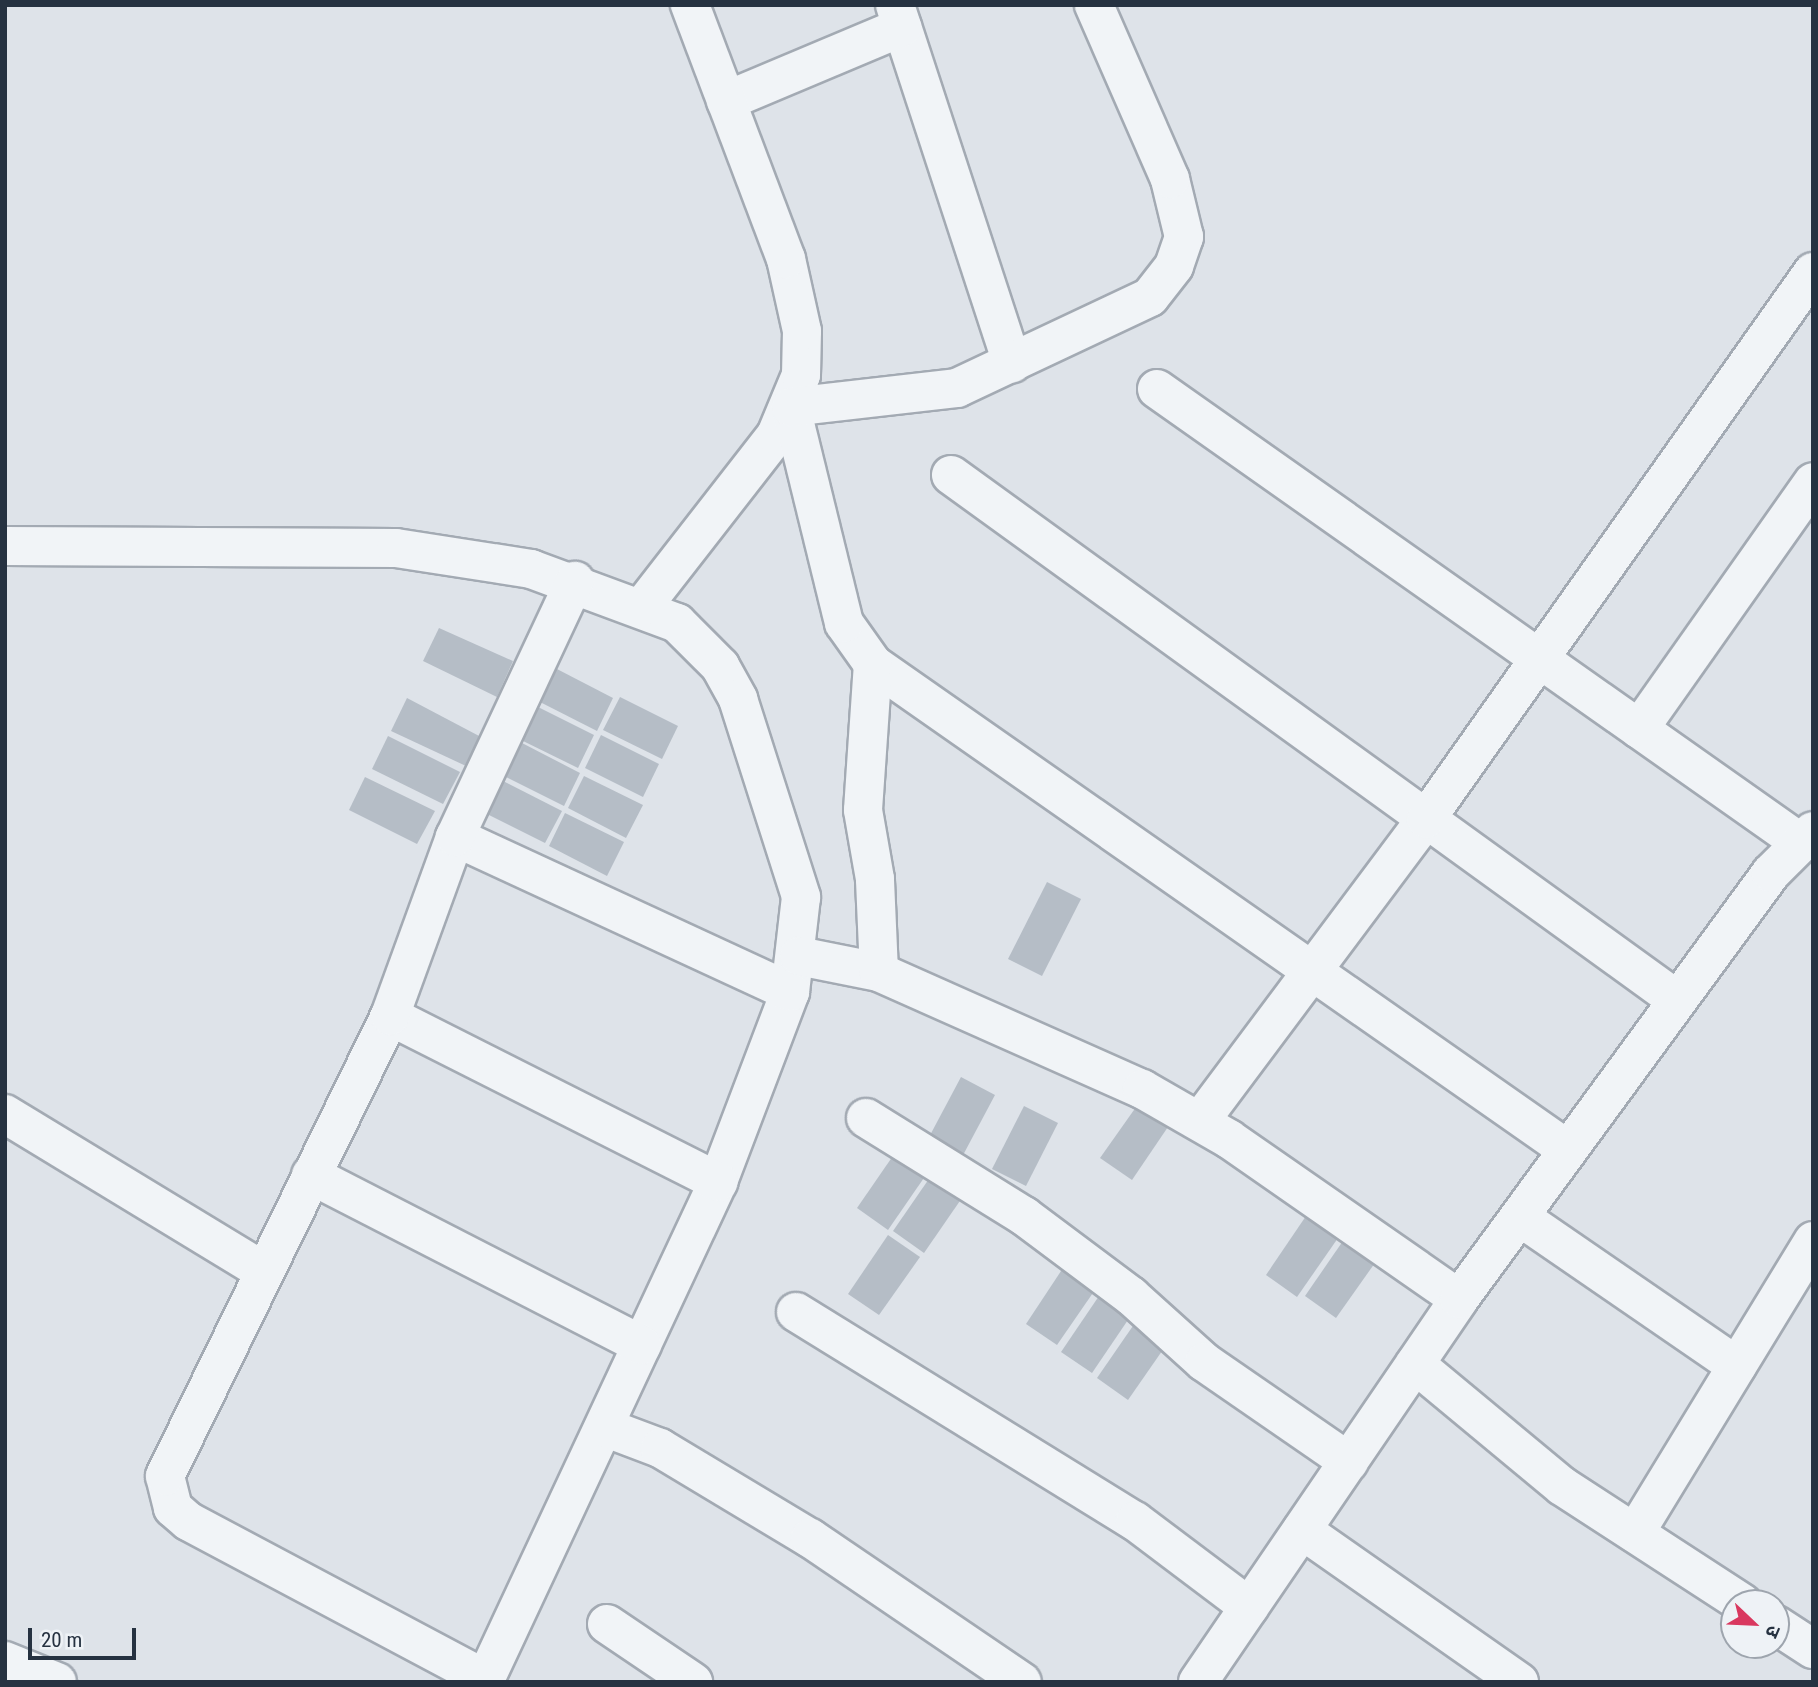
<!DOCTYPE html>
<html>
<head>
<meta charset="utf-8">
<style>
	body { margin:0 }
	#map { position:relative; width:1818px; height:1687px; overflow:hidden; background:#dee3e9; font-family:"Roboto Condensed","Noto Sans Devanagari",sans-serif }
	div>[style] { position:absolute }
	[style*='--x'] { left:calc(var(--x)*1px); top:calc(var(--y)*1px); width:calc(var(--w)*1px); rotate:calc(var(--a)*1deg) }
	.building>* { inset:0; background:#b5bdc6 }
	.roads { filter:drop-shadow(2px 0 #a3aab3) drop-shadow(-2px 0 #a3aab3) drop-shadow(0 2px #a3aab3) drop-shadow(0 -2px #a3aab3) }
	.minor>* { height:38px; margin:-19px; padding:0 19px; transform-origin:19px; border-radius:19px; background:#f1f4f7 }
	span { translate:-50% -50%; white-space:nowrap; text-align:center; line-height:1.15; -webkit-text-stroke:6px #eef2f6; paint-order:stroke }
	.frame { position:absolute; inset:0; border:7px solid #263241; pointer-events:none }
	.north { position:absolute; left:1720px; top:1589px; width:70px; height:70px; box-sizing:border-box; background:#eef2f6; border:2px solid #9ea5ae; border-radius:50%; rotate:113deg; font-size:19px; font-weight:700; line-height:28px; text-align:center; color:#263241 }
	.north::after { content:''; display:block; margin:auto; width:24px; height:32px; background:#d9385f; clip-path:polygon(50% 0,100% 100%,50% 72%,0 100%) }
	.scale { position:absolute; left:28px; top:1628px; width:108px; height:32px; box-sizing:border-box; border:4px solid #263241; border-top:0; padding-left:9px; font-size:21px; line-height:24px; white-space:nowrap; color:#263241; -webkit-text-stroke:5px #eef2f6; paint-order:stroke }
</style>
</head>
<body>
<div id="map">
	<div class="building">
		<i style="clip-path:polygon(439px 628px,513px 661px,497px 697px,423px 661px)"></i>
		<i style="clip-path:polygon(555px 668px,613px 698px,597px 731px,538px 701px)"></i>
		<i style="clip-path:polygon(620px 697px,678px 726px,662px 759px,603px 730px)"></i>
		<i style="clip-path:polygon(407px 698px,481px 737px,466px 766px,391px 731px)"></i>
		<i style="clip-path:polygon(536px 706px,594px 735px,578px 768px,519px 739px)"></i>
		<i style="clip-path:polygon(601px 735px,659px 764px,643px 797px,585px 768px)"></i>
		<i style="clip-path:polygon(388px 736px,460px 772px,443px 804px,372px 769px)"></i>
		<i style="clip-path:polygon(522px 743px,580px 773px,564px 806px,506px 777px)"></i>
		<i style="clip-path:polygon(584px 776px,643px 805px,626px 838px,568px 808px)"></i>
		<i style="clip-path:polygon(365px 777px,435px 811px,417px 844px,349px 810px)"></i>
		<i style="clip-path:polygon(503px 781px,562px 811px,545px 843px,487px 814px)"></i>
		<i style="clip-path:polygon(565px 813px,624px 842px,607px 876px,549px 846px)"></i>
		<i style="clip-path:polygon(1047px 882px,1081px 899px,1042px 976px,1008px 959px)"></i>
		<i style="clip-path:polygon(961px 1077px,995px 1095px,962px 1157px,928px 1139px)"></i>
		<i style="clip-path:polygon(1141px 1100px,1172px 1121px,1132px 1180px,1100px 1158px)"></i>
		<i style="clip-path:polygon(1024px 1106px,1058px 1123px,1026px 1186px,992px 1169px)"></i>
		<i style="clip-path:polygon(897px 1150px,928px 1172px,888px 1230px,857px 1208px)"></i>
		<i style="clip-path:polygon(933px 1173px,964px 1195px,924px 1253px,893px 1231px)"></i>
		<i style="clip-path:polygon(1306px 1216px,1338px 1238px,1297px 1297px,1266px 1275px)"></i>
		<i style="clip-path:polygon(888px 1235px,920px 1257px,879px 1315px,848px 1294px)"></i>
		<i style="clip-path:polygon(1345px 1238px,1377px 1260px,1336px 1318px,1305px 1296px)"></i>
		<i style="clip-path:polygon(1065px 1265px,1097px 1287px,1057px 1345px,1026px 1324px)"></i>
		<i style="clip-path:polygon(1101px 1293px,1132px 1314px,1092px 1373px,1061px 1352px)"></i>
		<i style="clip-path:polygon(1137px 1320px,1169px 1341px,1128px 1400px,1097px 1378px)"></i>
	</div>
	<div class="roads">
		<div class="minor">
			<i style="--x:895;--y:5;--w:377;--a:71.9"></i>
			<i style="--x:726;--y:101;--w:191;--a:-22.8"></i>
			<i style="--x:1157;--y:389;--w:784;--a:35.19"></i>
			<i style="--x:951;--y:475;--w:896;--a:35.87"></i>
			<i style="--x:5;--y:546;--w:391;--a:0.3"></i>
			<i style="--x:396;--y:548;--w:137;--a:8.8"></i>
			<i style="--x:531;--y:569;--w:156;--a:20.3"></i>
			<i style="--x:677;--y:623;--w:61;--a:45"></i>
			<i style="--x:720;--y:666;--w:38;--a:61"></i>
			<i style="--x:738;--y:699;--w:208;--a:72.3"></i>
			<i style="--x:801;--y:897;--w:96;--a:96.6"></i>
			<i style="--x:790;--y:992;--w:203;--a:110.8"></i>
			<i style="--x:718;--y:1182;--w:552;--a:115.08"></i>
			<i style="--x:643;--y:606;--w:217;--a:-52.1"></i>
			<i style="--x:776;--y:435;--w:65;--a:-67.4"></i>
			<i style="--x:801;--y:375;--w:44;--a:-88.7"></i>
			<i style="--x:802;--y:331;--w:74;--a:-102.5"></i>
			<i style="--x:786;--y:259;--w:272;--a:-110.7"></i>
			<i style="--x:873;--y:664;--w:848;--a:34.96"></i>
			<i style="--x:1639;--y:729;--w:302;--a:-54.8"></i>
			<i style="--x:455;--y:837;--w:369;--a:24.8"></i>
			<i style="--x:799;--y:956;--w:82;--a:11.3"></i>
			<i style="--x:879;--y:972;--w:288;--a:24"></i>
			<i style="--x:1142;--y:1089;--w:100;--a:29.9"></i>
			<i style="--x:1229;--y:1139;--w:280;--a:34.8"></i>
			<i style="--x:879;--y:972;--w:93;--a:-92.5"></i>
			<i style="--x:875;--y:879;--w:70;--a:-99.9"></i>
			<i style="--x:863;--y:810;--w:146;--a:-86.1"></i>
			<i style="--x:873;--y:664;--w:50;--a:-125.3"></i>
			<i style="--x:844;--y:623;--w:222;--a:-103.8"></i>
			<i style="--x:791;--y:407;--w:167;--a:-6.5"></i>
			<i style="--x:957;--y:388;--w:213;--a:-25.2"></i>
			<i style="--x:1150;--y:297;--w:39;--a:-52"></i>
			<i style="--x:1174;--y:266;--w:31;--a:-71"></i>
			<i style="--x:1184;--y:237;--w:60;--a:-103.6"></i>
			<i style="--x:1170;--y:179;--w:190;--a:-113.6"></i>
			<i style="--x:390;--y:1016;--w:368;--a:26.8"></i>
			<i style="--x:5;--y:1114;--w:302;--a:31.3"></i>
			<i style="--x:866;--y:1118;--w:186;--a:31.8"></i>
			<i style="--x:1024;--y:1216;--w:134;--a:36.8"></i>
			<i style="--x:1131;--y:1296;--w:98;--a:42.1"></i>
			<i style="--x:1204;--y:1362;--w:176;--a:34.6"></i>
			<i style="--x:1200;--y:1121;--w:377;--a:-53.2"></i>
			<i style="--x:1426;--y:819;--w:670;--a:-54.72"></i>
			<i style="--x:311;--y:1175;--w:372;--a:27.2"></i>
			<i style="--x:1520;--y:1217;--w:263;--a:34.5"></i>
			<i style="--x:796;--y:1312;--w:398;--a:31.7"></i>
			<i style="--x:1135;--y:1521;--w:143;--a:37"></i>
			<i style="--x:1415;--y:1364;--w:191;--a:39.7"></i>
			<i style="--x:1562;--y:1486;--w:215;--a:33"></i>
			<i style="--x:604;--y:1427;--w:60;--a:20.6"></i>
			<i style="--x:660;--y:1448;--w:175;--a:31"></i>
			<i style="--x:810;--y:1538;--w:256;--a:34.2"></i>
			<i style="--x:1302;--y:1530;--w:265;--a:35"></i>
			<i style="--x:1635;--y:1533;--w:342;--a:-58.6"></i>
			<i style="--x:607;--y:1624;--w:104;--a:34"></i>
			<i style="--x:1776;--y:1625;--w:44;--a:33"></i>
			<i style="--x:5;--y:1661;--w:56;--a:22"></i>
			<i style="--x:485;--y:1679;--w:336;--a:-152"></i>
			<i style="--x:188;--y:1521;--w:20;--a:-139"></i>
			<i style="--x:173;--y:1508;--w:33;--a:-104"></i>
			<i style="--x:165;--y:1476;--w:512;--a:-63.94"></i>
			<i style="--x:390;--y:1016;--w:190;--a:-70"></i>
			<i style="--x:455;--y:837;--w:283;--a:-64.9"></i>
			<i style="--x:1198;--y:1682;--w:463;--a:-55.7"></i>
			<i style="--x:1459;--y:1299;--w:528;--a:-53.78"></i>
			<i style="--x:1771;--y:873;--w:59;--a:-45"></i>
		</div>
	</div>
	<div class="frame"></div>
	<div class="north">उ</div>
	<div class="scale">20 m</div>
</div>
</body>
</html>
